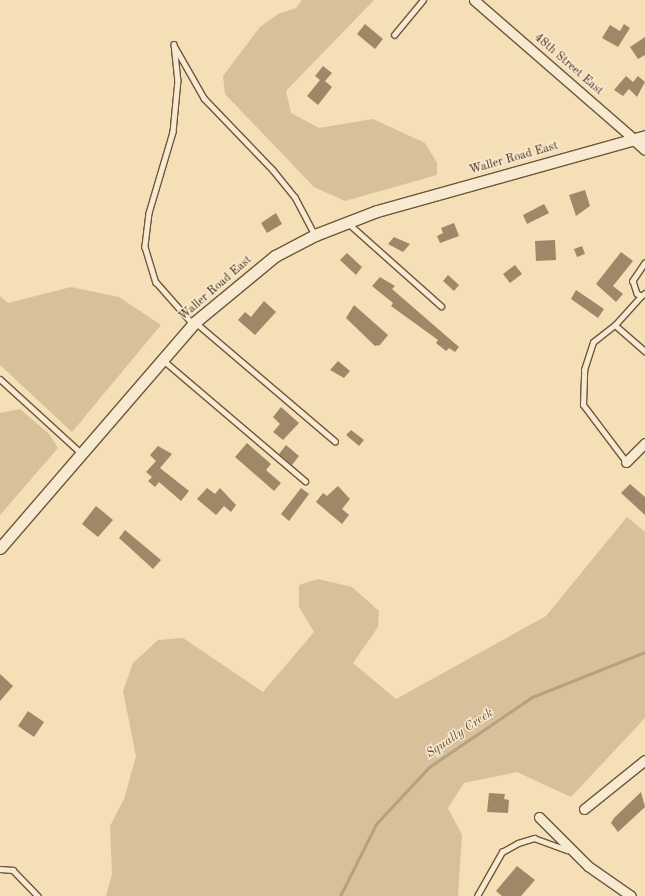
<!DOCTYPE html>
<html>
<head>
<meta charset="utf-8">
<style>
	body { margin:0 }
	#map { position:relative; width:645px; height:896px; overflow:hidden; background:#f5dfb6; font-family:"Old Standard TT",serif }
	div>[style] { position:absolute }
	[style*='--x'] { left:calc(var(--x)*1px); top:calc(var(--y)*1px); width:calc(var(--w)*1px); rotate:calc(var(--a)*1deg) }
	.green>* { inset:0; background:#d7c09a }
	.stream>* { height:3px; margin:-1.5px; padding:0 1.5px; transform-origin:1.5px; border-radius:1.5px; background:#b8a17f }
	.building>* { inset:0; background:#9f8868 }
	.roads { filter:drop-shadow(1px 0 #6f573c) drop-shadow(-1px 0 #6f573c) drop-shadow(0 1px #6f573c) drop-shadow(0 -1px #6f573c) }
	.service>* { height:4.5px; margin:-2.25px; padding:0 2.25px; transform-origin:2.25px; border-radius:2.25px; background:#f8ead0 }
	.minor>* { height:9px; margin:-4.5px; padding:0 4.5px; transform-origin:4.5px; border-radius:4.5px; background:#f8ead0 }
	.tertiary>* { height:11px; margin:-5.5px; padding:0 5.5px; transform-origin:5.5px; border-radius:5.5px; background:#f8ead0 }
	span { translate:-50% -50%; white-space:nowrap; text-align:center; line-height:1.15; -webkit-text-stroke:3px #f8ead0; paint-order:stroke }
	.street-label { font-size:12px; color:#422a14 }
	.water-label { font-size:13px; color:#654e34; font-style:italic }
</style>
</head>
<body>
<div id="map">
	<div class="green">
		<i style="clip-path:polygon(302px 0,374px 0,286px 91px,291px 113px,319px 128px,373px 119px,425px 143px,437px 163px,437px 175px,345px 201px,314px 187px,225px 94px,223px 76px,260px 27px,278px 14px,296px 8px)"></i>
		<i style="clip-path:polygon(71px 287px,119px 297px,161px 325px,72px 432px,0 365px,0 296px,8px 303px)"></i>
		<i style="clip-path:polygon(20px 409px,49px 434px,58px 448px,0 515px,0 413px)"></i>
		<i style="clip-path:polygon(627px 517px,645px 532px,645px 718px,571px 797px,517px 772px,464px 783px,448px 808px,462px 835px,458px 896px,106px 896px,112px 874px,110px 826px,124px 799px,136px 756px,123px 691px,133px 663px,158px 640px,183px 638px,263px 692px,314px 632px,299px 607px,299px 585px,318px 579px,352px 587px,379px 611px,378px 627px,353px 663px,396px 699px,546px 616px)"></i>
	</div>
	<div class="stream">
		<i style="--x:340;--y:896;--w:80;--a:-63.4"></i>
		<i style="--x:376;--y:824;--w:78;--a:-47.1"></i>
		<i style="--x:429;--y:767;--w:125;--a:-34.2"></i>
		<i style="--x:532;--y:697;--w:122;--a:-21.7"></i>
	</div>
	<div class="building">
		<i style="clip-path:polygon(365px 24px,383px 39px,375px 49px,357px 34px)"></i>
		<i style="clip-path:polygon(624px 24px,630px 28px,618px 47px,602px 38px,610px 25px,620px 31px)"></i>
		<i style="clip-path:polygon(645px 37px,645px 55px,638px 59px,630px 47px)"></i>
		<i style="clip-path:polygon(323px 66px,332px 73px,325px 81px,332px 87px,318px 105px,307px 96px,320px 80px,315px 76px)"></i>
		<i style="clip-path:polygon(626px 76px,633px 82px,638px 76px,645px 82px,637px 97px,629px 89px,623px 96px,614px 90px)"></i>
		<i style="clip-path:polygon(585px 190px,590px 206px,576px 216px,569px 195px)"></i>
		<i style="clip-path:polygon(544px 204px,549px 213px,527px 224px,523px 215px)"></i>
		<i style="clip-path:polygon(276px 213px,282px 224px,267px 233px,261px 223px)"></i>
		<i style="clip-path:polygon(454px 223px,459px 236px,440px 243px,437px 236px,443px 233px,441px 228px)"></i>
		<i style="clip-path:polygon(394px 237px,410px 244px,403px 252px,388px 244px)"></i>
		<i style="clip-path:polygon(555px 240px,556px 260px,536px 261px,535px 241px)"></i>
		<i style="clip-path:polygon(582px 246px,585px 254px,577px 257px,574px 249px)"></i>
		<i style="clip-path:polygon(621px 252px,633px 261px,613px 286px,623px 294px,616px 302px,596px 284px)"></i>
		<i style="clip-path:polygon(347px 253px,362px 267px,356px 275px,340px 260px)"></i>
		<i style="clip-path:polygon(515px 265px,522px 274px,510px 283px,503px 274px)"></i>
		<i style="clip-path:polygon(448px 275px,459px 285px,454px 291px,443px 281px)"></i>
		<i style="clip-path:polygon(380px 277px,395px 286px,392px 289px,459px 347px,455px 352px,449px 348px,446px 351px,436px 343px,438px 340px,391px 306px,393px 303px,372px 286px)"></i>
		<i style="clip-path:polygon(576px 290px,604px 309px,598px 318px,571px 299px)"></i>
		<i style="clip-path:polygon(264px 301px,276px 312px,255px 335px,238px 320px,245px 312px,251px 317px)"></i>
		<i style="clip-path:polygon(354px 305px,388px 335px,380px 345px,375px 346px,346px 318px)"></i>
		<i style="clip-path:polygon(338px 361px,350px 371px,344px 378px,330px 370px)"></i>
		<i style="clip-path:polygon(281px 407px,299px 423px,283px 440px,273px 432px,280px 424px,273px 417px)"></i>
		<i style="clip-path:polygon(351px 430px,364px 440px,359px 446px,346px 435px)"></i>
		<i style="clip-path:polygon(247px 443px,271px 464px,266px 470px,281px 483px,274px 491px,235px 457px)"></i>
		<i style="clip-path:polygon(286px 445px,299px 456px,292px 465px,279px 454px)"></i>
		<i style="clip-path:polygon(158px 446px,172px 454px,160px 468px,189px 491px,181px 501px,159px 482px,155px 487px,148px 481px,152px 477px,146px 472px,156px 461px,150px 455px)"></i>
		<i style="clip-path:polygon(630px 484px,645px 497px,645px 515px,621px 493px)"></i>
		<i style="clip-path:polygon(338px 486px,350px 499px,342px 509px,349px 515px,342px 524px,316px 502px,323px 493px,327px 496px)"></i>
		<i style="clip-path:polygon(207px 488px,215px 494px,220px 488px,236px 505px,231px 512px,224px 506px,216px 515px,197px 499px)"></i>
		<i style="clip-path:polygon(301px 488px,309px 494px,289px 521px,281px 514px)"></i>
		<i style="clip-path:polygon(96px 506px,113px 520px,98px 537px,82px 524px)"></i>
		<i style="clip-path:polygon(125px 530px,161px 560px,153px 569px,119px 538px)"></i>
		<i style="clip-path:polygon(0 674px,13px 686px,0 701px)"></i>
		<i style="clip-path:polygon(28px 711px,44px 722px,34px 737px,18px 726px)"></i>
		<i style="clip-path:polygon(641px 792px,645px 807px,618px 832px,611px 823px,614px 818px)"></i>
		<i style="clip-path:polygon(489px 793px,505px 794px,504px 799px,509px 800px,508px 813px,487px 812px)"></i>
		<i style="clip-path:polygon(517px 866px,535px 880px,521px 896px,502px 896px,496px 891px)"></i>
	</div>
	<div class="roads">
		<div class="service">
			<i style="--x:394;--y:35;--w:45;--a:-50.4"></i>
			<i style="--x:174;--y:44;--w:36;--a:84"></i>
			<i style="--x:178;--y:80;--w:52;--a:95.5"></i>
			<i style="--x:173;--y:132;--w:84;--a:106.5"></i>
			<i style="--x:149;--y:213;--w:34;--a:97"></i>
			<i style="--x:145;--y:247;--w:37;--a:73"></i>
			<i style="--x:156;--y:282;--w:56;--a:48.6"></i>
			<i style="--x:175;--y:47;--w:59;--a:60.4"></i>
			<i style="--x:204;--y:98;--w:100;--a:46.2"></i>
			<i style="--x:273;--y:170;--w:35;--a:51"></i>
			<i style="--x:295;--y:197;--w:43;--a:62.2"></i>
			<i style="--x:348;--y:223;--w:125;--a:41.7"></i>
			<i style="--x:645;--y:263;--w:22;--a:124"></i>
			<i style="--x:633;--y:281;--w:13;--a:72"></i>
			<i style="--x:637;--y:293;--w:5;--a:37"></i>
			<i style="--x:641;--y:296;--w:5;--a:-37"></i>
			<i style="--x:195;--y:322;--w:184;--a:40.4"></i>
			<i style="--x:615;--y:325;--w:40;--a:41"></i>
			<i style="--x:163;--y:360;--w:187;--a:40.4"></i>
			<i style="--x:0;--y:379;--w:110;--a:42.4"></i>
			<i style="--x:626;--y:462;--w:71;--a:-127"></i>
			<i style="--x:583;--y:405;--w:35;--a:-88"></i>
			<i style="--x:584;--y:370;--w:29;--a:-72"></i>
			<i style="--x:593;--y:342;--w:28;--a:-38"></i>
			<i style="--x:615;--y:325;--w:39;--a:-48"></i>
			<i style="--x:0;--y:869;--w:13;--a:4"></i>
			<i style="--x:13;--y:870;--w:36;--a:46"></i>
			<i style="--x:477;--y:896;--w:51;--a:-60.4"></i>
			<i style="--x:502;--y:852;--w:18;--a:-29"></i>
			<i style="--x:518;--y:843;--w:17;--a:-17"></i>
			<i style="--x:534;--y:838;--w:35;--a:20"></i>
		</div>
		<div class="minor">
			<i style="--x:474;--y:0;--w:212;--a:41"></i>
			<i style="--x:626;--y:462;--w:27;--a:-45"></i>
			<i style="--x:584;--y:809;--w:78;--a:-38.8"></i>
			<i style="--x:539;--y:817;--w:69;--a:45"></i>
			<i style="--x:588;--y:866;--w:52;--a:34.9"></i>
		</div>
		<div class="tertiary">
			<i style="--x:634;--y:139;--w:15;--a:42"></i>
			<i style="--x:0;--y:548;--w:298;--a:-49.2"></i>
			<i style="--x:195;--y:322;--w:104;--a:-39.5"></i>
			<i style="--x:275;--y:256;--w:45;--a:-27.7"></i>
			<i style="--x:315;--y:235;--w:66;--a:-21.2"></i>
			<i style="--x:377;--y:211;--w:278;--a:-15.6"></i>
		</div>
	</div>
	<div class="street-label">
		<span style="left:568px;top:65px;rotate:41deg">48th Street East</span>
		<span style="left:514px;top:159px;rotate:-16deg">Waller Road East</span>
		<span style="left:216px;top:289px;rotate:-41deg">Waller Road East</span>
	</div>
	<div class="water-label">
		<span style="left:460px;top:734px;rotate:-34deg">Squally Creek</span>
	</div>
</div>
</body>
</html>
